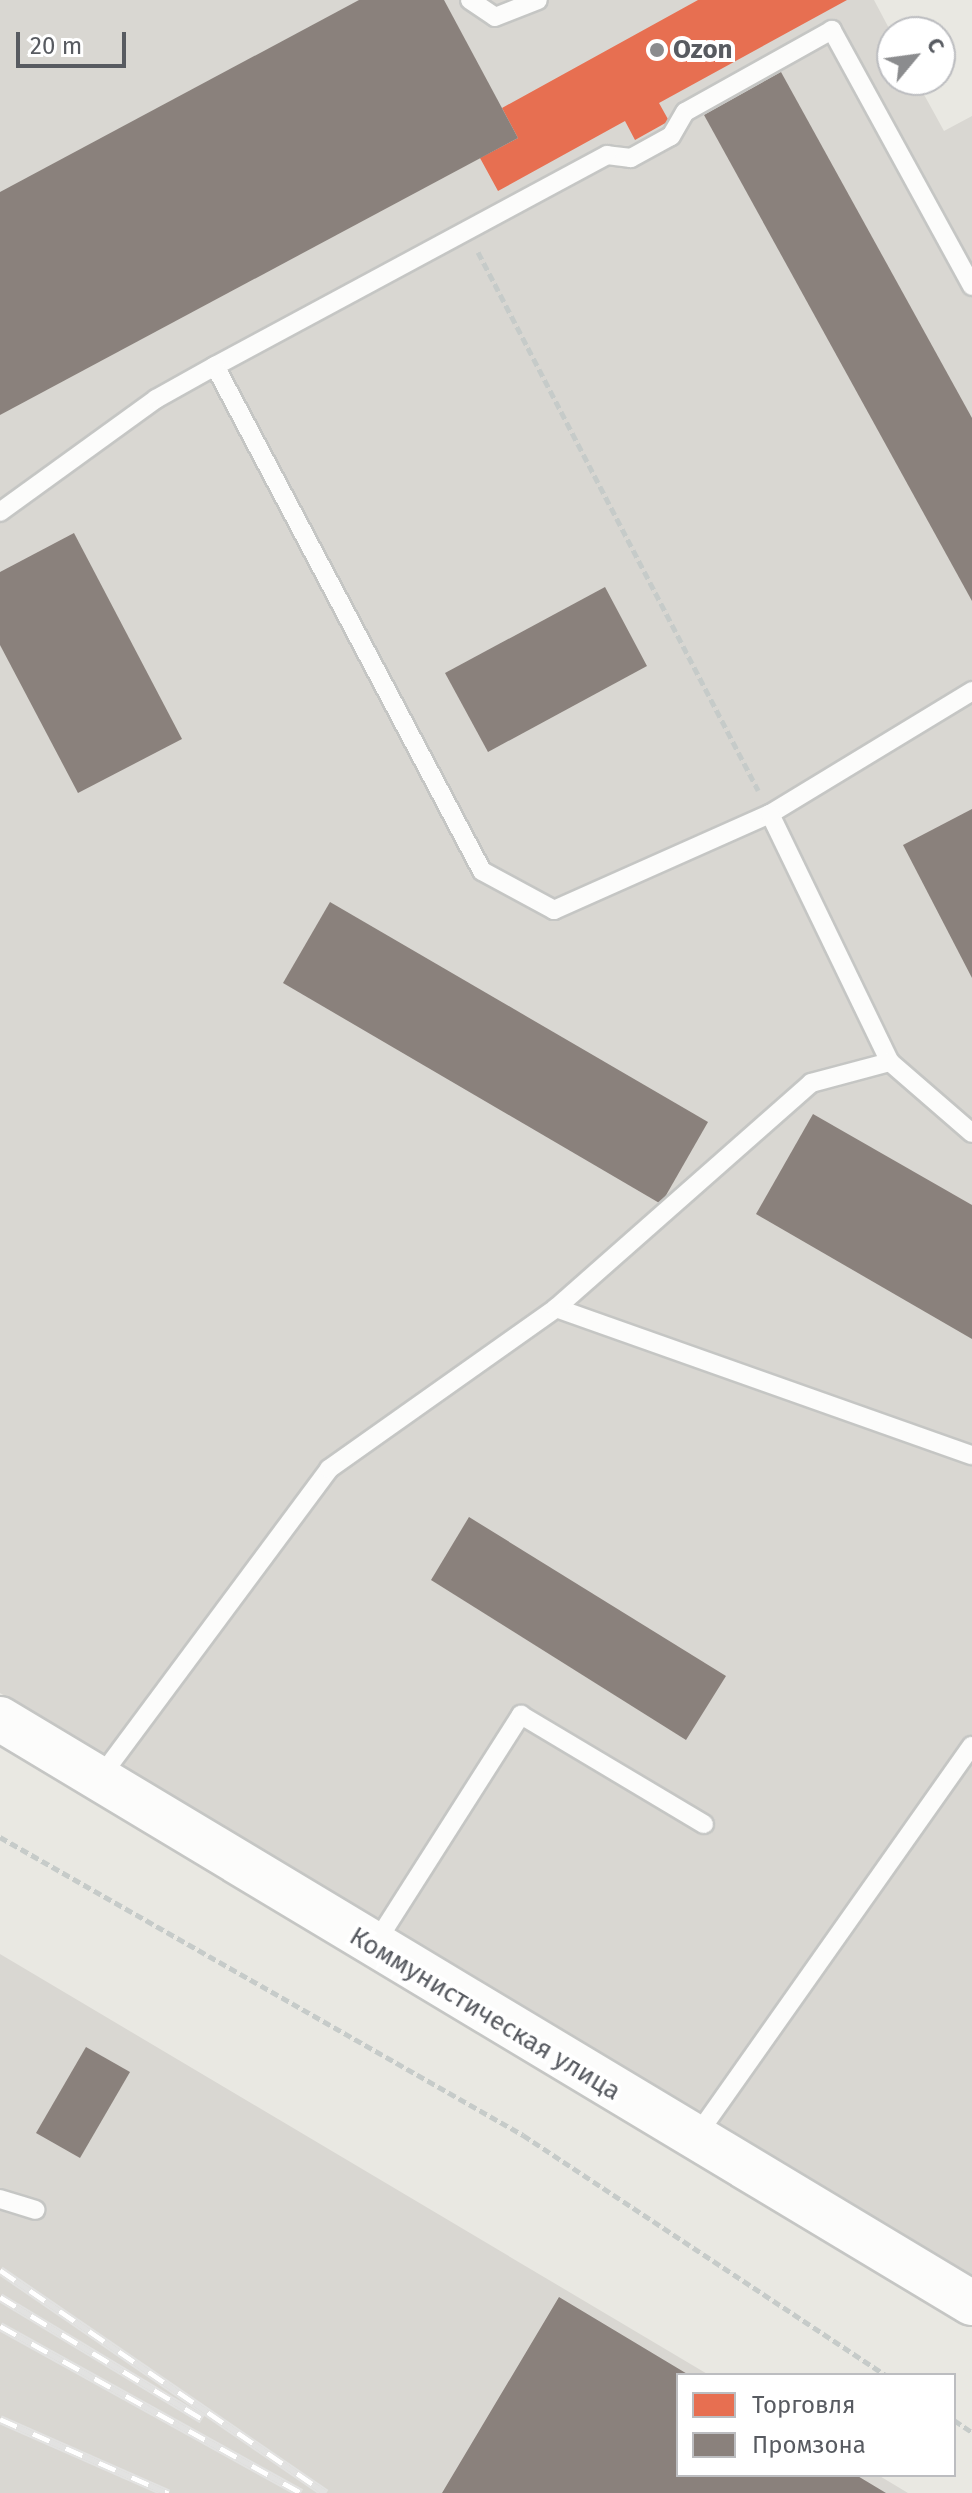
<!DOCTYPE html>
<html>
<head>
<meta charset="utf-8">
<style>
	body { margin:0 }
	#map { position:relative; width:972px; height:2493px; overflow:hidden; background:#e9e8e2; font-family:"Fira Sans",sans-serif }
	div>[style] { position:absolute }
	[style*='--x'] { left:calc(var(--x)*1px); top:calc(var(--y)*1px); width:calc(var(--w)*1px); rotate:calc(var(--a)*1deg) }
	.industrial>* { inset:0; background:#d9d7d2 }
	.shops>* { inset:0; background:#e76f51 }
	.industry>* { inset:0; background:#8a817c }
	.path>* { height:5px; margin-top:-2.5px; transform-origin:0; background:repeating-linear-gradient(90deg,#c6cbc9 0 8px,transparent 0 12px) }
	.roads { filter:drop-shadow(2px 0 #c5c6c4) drop-shadow(-2px 0 #c5c6c4) drop-shadow(0 2px #c5c6c4) drop-shadow(0 -2px #c5c6c4) }
	.service>* { height:18px; margin:-9px; padding:0 9px; transform-origin:9px; border-radius:9px; background:#fcfcfb }
	.secondary>* { height:44px; margin:-22px; padding:0 22px; transform-origin:22px; border-radius:22px; background:#fcfcfb }
	.rail>* { height:9px; margin-top:-4.5px; transform-origin:0; background:repeating-linear-gradient(90deg,#fff 0 18px,#e2e2e1 0 36px); box-sizing:border-box; border-block:2px solid #e2e2e1 }
	.dots>* { width:22px; height:22px; translate:-50% -50%; box-sizing:border-box; border:4px solid #fff; border-radius:50% }
	span { translate:-50% -50%; white-space:nowrap; text-align:center; line-height:1.15; -webkit-text-stroke:8px #fff; paint-order:stroke }
	.poi-label { font-size:26px; color:#585b61; font-weight:700 }
	.left { translate:0 -50%; text-align:left }
	.street-label { font-size:26px; color:#585b61 }
	.legend { position:absolute; left:676px; top:2373px; width:280px; height:104px; box-sizing:border-box; background:#fff; border:2px solid #bcbdc0; margin:0; padding:10px 14px; list-style:none; font-size:24px; color:#585b61 }
	.legend li { display:flex; align-items:center; gap:16px; height:40px }
	.legend b { width:40px; border:2px solid #bcbdc0 }
	.north { position:absolute; left:876px; top:16px; width:80px; height:80px; box-sizing:border-box; background:#fff; border:2px solid #bcbdc0; border-radius:50%; rotate:61deg; font-size:22px; font-weight:700; line-height:32px; text-align:center; color:#585b61 }
	.north::after { content:''; display:block; margin:auto; width:28px; height:36px; background:#8b8c8e; clip-path:polygon(50% 0,100% 100%,50% 72%,0 100%) }
	.scale { position:absolute; left:16px; top:32px; width:110px; height:36px; box-sizing:border-box; border:4px solid #585b61; border-top:0; padding-left:10px; font-size:24px; line-height:28px; white-space:nowrap; color:#585b61; -webkit-text-stroke:6px #fff; paint-order:stroke }
</style>
</head>
<body>
<div id="map">
	<div class="industrial">
		<i style="clip-path:polygon(0 0,874px 0,892px 34px,892px 80px,916px 80px,944px 131px,972px 116px,972px 2278px,0 1693px)"></i>
		<i style="clip-path:polygon(0 1954px,709px 2375px,678px 2375px,678px 2475px,878px 2475px,908px 2493px,0 2493px)"></i>
	</div>
	<div class="shops">
		<i style="clip-path:polygon(698px 0,847px 0,659px 103px,669px 121px,635px 140px,625px 121px,498px 191px,480px 158px,518px 138px,502px 108px)"></i>
	</div>
	<div class="industry">
		<i style="clip-path:polygon(359px 0,444px 0,518px 138px,0 415px,0 192px)"></i>
		<i style="clip-path:polygon(781px 72px,972px 418px,972px 601px,704px 115px)"></i>
		<i style="clip-path:polygon(74px 533px,182px 739px,78px 793px,0 645px,0 572px)"></i>
		<i style="clip-path:polygon(605px 587px,647px 666px,488px 752px,445px 673px)"></i>
		<i style="clip-path:polygon(972px 809px,972px 978px,903px 845px)"></i>
		<i style="clip-path:polygon(330px 902px,708px 1122px,661px 1204px,283px 983px)"></i>
		<i style="clip-path:polygon(813px 1114px,972px 1205px,972px 1339px,756px 1214px)"></i>
		<i style="clip-path:polygon(469px 1517px,726px 1676px,686px 1740px,431px 1580px)"></i>
		<i style="clip-path:polygon(86px 2047px,130px 2072px,80px 2158px,36px 2133px)"></i>
		<i style="clip-path:polygon(559px 2297px,689px 2375px,678px 2375px,678px 2475px,856px 2475px,886px 2493px,442px 2493px)"></i>
	</div>
	<div class="path">
		<i style="--x:478;--y:252;--w:607;--a:62.51"></i>
		<i style="--x:0;--y:1837;--w:602;--a:29.67"></i>
		<i style="--x:523;--y:2135;--w:434;--a:33.5"></i>
		<i style="--x:954;--y:2420;--w:22;--a:34"></i>
	</div>
	<div class="roads">
		<div class="service">
			<i style="--x:470;--y:0;--w:30;--a:34"></i>
			<i style="--x:495;--y:17;--w:46;--a:-21.6"></i>
			<i style="--x:972;--y:286;--w:292;--a:-118.7"></i>
			<i style="--x:832;--y:30;--w:168;--a:150.8"></i>
			<i style="--x:685;--y:112;--w:28;--a:120"></i>
			<i style="--x:671;--y:136;--w:46;--a:151.2"></i>
			<i style="--x:631;--y:158;--w:24;--a:-173"></i>
			<i style="--x:607;--y:155;--w:445;--a:151.7"></i>
			<i style="--x:215;--y:366;--w:571;--a:62.13"></i>
			<i style="--x:482;--y:871;--w:82;--a:28.4"></i>
			<i style="--x:554;--y:910;--w:236;--a:-24"></i>
			<i style="--x:770;--y:814;--w:237;--a:-31.3"></i>
			<i style="--x:0;--y:512;--w:193;--a:-35.9"></i>
			<i style="--x:156;--y:399;--w:68;--a:-29.2"></i>
			<i style="--x:770;--y:814;--w:276;--a:64.2"></i>
			<i style="--x:556;--y:1308;--w:441;--a:19.5"></i>
			<i style="--x:99;--y:1779;--w:386;--a:-53.4"></i>
			<i style="--x:329;--y:1469;--w:278;--a:-35.3"></i>
			<i style="--x:556;--y:1308;--w:340;--a:-41.4"></i>
			<i style="--x:811;--y:1083;--w:82;--a:-14.9"></i>
			<i style="--x:890;--y:1062;--w:108;--a:40.9"></i>
			<i style="--x:375;--y:1944;--w:272;--a:-57.5"></i>
			<i style="--x:521;--y:1715;--w:213;--a:30.8"></i>
			<i style="--x:695;--y:2138;--w:480;--a:-54.8"></i>
			<i style="--x:0;--y:2199;--w:37;--a:17"></i>
		</div>
		<div class="secondary">
			<i style="--x:0;--y:1719;--w:1134;--a:31"></i>
		</div>
	</div>
	<div class="rail">
		<i style="--x:0;--y:2270;--w:395;--a:34.4"></i>
		<i style="--x:0;--y:2297;--w:236;--a:31.1"></i>
		<i style="--x:0;--y:2326;--w:344;--a:29"></i>
		<i style="--x:0;--y:2419;--w:184;--a:23.8"></i>
	</div>
	<div class="dots">
		<i style="left:657px;top:50px;background:#8b8c8e"></i>
	</div>
	<div class="poi-label">
		<span class="left" style="left:673px;top:50px">Ozon</span>
	</div>
	<div class="street-label">
		<span style="left:485px;top:2014px;rotate:31deg">Коммунистическая улица</span>
	</div>
	<ul class="legend">
	<li><b style="height:22px;background:#e76f51"></b>Торговля</li>
	<li><b style="height:22px;background:#8a817c"></b>Промзона</li>
	</ul>
	<div class="north">С</div>
	<div class="scale">20 m</div>
</div>
</body>
</html>
